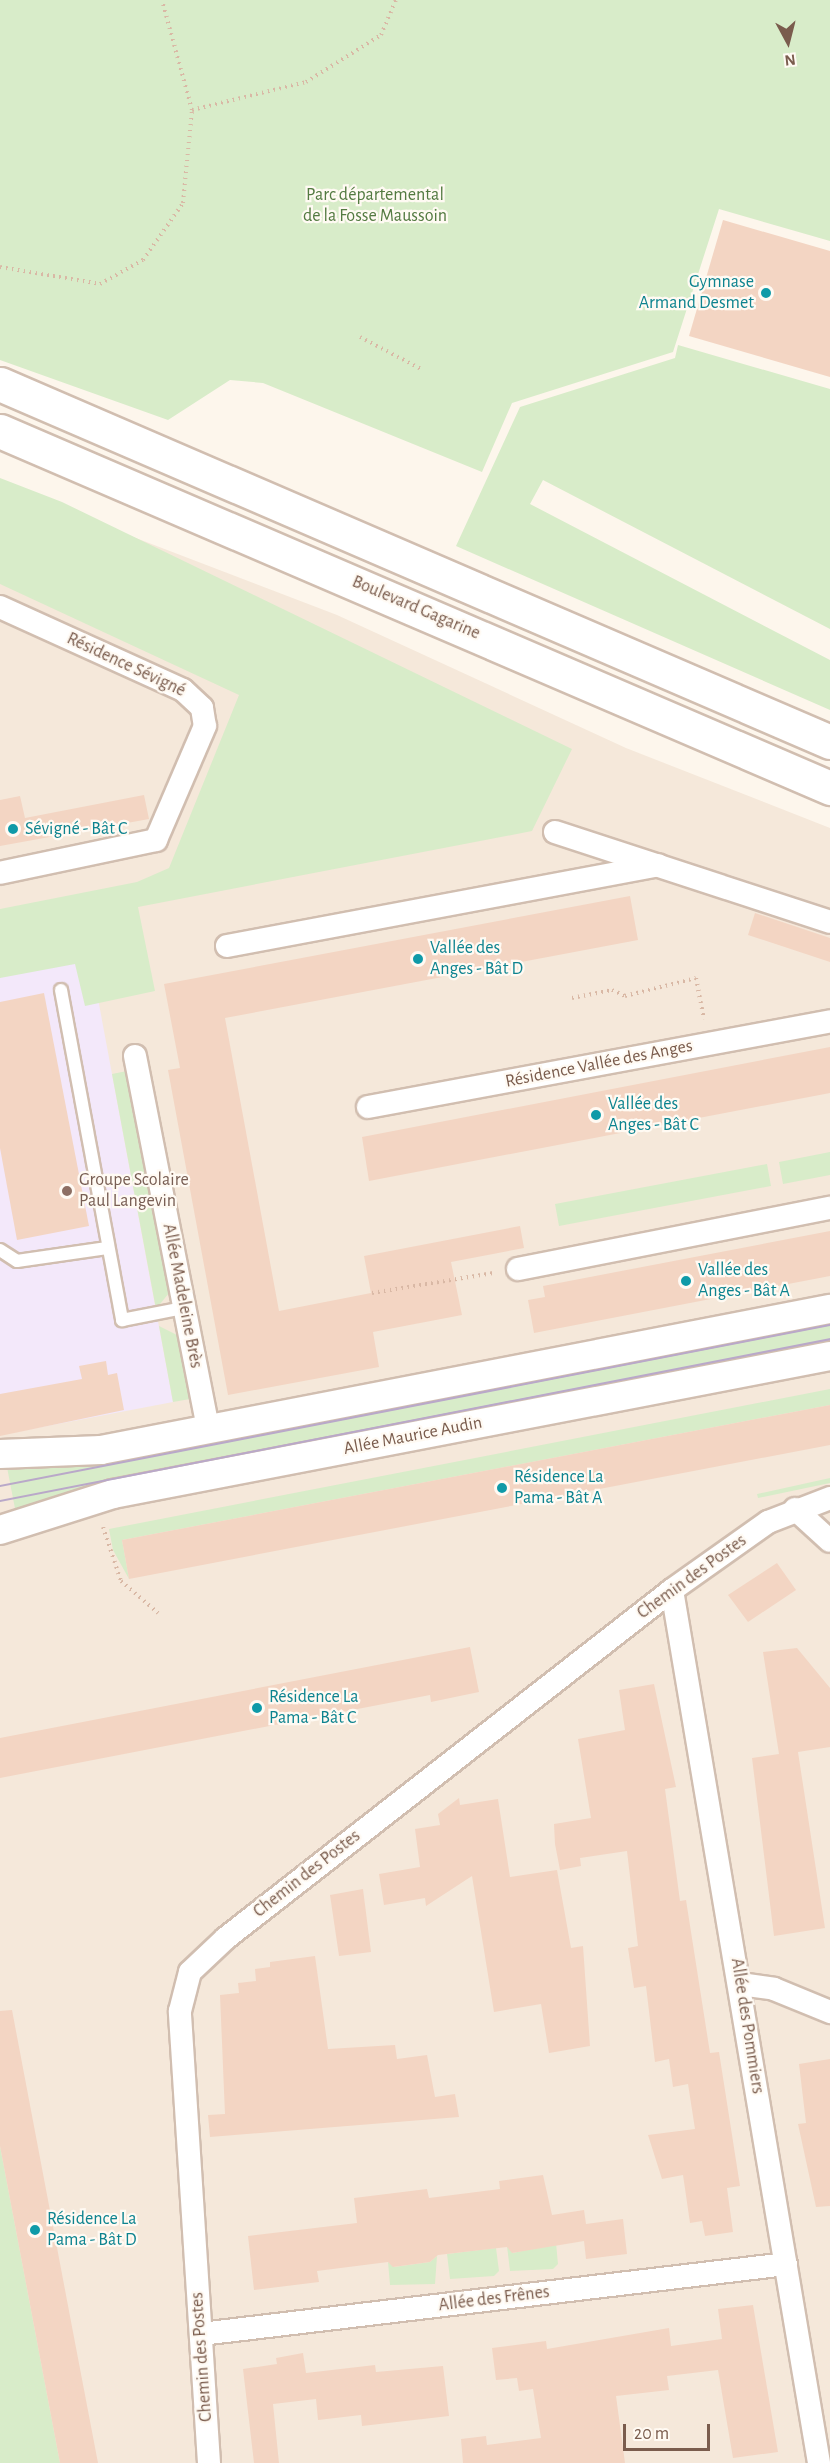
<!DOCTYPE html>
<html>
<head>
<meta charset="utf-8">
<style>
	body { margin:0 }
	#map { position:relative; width:830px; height:2463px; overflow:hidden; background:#fdf6ec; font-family:"Alegreya Sans",sans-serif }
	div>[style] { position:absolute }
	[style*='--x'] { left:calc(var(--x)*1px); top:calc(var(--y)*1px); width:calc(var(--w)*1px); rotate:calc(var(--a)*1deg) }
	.residential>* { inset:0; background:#f5e8da }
	.education>* { inset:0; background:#f3e8fa }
	.green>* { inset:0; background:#d8ecc9 }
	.building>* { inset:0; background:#f3d5c3 }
	.path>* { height:4px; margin-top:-2px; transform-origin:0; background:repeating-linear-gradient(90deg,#d9b8a5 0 1.5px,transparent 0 6px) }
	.roads { filter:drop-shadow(2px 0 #d1beb0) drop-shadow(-2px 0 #d1beb0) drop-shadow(0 2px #d1beb0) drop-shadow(0 -2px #d1beb0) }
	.service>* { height:12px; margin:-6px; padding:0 6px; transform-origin:6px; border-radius:6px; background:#fff }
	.minor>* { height:22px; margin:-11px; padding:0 11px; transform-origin:11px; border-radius:11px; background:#fff }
	.tertiary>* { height:28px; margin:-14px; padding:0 14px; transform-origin:14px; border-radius:14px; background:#fff }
	.secondary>* { height:33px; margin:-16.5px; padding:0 16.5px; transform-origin:16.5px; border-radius:16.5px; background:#fff }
	.tram>* { height:1.5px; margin:-0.75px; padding:0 0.75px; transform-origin:0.75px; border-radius:0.75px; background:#b9a8c9 }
	.dots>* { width:16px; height:16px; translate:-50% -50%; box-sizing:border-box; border:3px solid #fffaf3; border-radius:50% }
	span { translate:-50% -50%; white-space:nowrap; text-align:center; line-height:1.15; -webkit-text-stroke:4.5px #fffaf3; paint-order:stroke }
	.park-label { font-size:18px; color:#537a41 }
	.culture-label { font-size:18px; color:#0d838f }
	.right { translate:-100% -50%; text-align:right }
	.left { translate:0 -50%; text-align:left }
	.street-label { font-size:18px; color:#7a5c4d }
	.education-label { font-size:18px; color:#785e54 }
	.north { position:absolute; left:758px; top:12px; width:60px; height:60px; -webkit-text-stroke:4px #fffaf3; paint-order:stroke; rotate:173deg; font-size:16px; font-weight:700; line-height:24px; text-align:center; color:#7a5c4d }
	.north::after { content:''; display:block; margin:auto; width:21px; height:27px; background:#7a5c4d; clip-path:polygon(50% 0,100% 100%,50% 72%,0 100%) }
	.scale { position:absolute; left:623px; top:2424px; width:87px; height:27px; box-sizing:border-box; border:3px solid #7a5c4d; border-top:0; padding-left:8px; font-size:18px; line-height:21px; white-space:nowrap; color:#7a5c4d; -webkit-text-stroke:4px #fffaf3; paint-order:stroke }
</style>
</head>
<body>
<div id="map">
	<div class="residential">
		<i style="clip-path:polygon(0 486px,337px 615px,626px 748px,830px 828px,830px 2463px,0 2463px)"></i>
	</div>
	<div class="education">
		<i style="clip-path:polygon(83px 918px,173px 1402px,0 1435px,0 934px)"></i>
	</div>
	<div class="green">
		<i style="clip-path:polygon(0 0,830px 0,830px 241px,719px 209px,673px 352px,512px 403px,482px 472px,263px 383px,230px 380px,168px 420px,0 360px)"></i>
		<i style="clip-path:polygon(678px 345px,830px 389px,830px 629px,543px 480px,530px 504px,830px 660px,830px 710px,456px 546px,520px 407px,675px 358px)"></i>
		<i style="clip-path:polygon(0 478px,62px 502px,572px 749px,532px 831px,138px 907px,155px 991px,85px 1006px,75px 964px,0 978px,0 909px,137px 882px,169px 868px,239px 695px,0 584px)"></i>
		<i style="clip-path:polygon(127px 1071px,169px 1293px,156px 1309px,112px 1074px)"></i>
		<i style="clip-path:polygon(830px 1152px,830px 1175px,783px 1184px,779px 1162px)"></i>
		<i style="clip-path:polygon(767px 1164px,771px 1186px,559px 1226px,555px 1204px)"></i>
		<i style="clip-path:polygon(830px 1317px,830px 1347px,17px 1519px,6px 1462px)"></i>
		<i style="clip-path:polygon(159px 1326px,177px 1335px,190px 1399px,173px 1402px)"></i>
		<i style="clip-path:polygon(830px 1389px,830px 1405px,122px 1540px,129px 1579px,113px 1550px,109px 1529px)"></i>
		<i style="clip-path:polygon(830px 1478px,830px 1483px,758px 1498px,757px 1494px)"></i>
		<i style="clip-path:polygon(0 2146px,60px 2463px,0 2463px)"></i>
		<i style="clip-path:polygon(556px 2243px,558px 2264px,553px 2269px,510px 2271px,507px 2246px,513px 2253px)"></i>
		<i style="clip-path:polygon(496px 2248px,499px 2271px,494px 2276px,450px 2279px,447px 2254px)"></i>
		<i style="clip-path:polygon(437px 2256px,435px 2284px,390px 2285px,388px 2262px,394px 2267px,430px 2262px)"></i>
	</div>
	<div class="building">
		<i style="clip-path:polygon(723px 220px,830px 251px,830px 377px,689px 336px)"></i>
		<i style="clip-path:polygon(144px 795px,149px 819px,0 846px,0 800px,20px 796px,25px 818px)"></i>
		<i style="clip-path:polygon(630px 896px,638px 940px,225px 1018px,279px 1311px,371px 1293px,364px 1256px,520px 1226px,524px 1248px,451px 1262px,462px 1315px,373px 1332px,379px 1367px,228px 1395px,168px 1070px,180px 1068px,164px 984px)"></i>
		<i style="clip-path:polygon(755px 913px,830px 938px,830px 962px,748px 935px)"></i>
		<i style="clip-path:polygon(44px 993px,89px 1226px,17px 1240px,0 1148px,0 1002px)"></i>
		<i style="clip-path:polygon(830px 1047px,830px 1093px,369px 1181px,362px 1137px)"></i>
		<i style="clip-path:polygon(830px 1231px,830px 1276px,534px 1333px,528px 1300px,545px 1297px,543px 1286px)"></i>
		<i style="clip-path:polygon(106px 1361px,108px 1375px,117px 1373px,124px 1410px,0 1436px,0 1394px,82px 1379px,79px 1366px)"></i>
		<i style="clip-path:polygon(830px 1405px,830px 1445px,129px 1579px,122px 1540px)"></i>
		<i style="clip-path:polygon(777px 1563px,796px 1590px,748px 1622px,728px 1595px)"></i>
		<i style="clip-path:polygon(470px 1647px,479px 1692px,431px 1702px,430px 1695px,0 1778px,0 1738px)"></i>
		<i style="clip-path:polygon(797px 1648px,830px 1688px,830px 1747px,798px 1752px,825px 1928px,774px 1936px,752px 1758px,779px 1754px,763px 1652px)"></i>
		<i style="clip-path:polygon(654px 1684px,676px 1787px,665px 1789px,680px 1901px,686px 1900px,710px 2053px,719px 2052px,740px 2186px,727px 2188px,733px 2232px,705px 2236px,702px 2221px,690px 2223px,683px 2175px,662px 2179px,648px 2135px,695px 2129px,688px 2084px,673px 2087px,669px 2059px,655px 2062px,646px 1986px,634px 1988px,628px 1948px,638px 1946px,627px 1851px,580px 1858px,581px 1866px,560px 1870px,555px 1844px,554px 1824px,591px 1818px,578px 1739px,625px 1730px,619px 1690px)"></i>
		<i style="clip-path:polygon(459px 1798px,460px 1805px,498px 1799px,510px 1877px,557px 1870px,571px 1948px,583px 1946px,590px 2046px,549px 2053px,541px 2004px,494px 2012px,472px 1876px,426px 1906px,425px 1898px,384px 1905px,379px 1874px,420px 1867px,415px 1829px,440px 1825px,438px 1814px)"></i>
		<i style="clip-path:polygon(363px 1889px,371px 1952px,339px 1956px,330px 1895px)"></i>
		<i style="clip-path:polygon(315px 1956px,328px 2049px,395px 2045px,397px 2059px,427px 2055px,435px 2097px,455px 2094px,459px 2117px,210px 2137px,208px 2115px,225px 2114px,220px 1995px,239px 1993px,238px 1983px,256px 1981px,255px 1969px,270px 1967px,270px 1962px)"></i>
		<i style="clip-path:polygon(12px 2010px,73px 2332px,98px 2463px,60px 2463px,0 2146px,0 2011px)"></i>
		<i style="clip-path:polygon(830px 2059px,830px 2206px,816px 2207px,798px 2124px,806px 2123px,799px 2064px)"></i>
		<i style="clip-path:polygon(543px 2175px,552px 2215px,584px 2210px,586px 2224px,623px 2219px,627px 2254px,586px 2259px,584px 2241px,512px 2253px,507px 2247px,438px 2255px,430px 2262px,393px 2267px,388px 2262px,317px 2271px,319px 2282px,254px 2290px,248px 2236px,357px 2223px,354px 2198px,427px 2189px,429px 2198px,500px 2189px,499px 2181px)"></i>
		<i style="clip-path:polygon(753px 2305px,778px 2452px,733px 2458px,718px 2370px,667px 2376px,669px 2390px,616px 2396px,625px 2463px,463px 2463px,461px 2439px,486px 2436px,487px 2445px,541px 2438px,533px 2389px,519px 2391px,517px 2378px,496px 2380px,492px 2348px,546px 2341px,547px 2349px,669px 2328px,671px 2346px,722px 2339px,718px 2309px)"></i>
		<i style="clip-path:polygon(303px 2353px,306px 2373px,375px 2365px,376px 2372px,443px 2366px,449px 2416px,362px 2426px,361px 2415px,318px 2420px,316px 2399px,273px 2404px,279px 2463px,254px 2463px,243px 2369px,277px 2364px,276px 2358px)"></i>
	</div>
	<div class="path">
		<i style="--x:192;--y:110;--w:117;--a:-13.8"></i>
		<i style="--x:306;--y:82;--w:89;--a:-32.1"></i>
		<i style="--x:381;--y:35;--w:38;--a:-67"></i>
		<i style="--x:0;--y:267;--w:101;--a:9.6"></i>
		<i style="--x:100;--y:284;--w:49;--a:-29.2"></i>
		<i style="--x:143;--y:260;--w:70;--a:-54.9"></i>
		<i style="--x:183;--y:203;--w:93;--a:-84.5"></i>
		<i style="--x:192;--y:110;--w:114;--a:-105.3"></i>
		<i style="--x:360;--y:337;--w:69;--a:27.7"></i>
		<i style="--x:572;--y:998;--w:41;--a:-11.3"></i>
		<i style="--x:612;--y:990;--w:14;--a:25"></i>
		<i style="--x:625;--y:996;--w:73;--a:-14.2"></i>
		<i style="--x:696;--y:978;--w:42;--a:79"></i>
		<i style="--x:372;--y:1293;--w:123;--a:-9.4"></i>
		<i style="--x:103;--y:1527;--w:57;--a:71.6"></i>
		<i style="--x:121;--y:1581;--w:49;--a:40.9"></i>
	</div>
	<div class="roads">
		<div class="service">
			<i style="--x:61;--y:990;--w:336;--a:79.5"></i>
			<i style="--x:122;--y:1320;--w:63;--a:-11"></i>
			<i style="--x:0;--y:1250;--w:20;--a:33"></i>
			<i style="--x:17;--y:1261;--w:91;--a:-8.2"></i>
		</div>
		<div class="minor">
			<i style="--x:0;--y:607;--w:201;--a:24.4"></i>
			<i style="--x:183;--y:690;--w:26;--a:43"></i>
			<i style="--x:202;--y:708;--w:18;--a:81"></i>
			<i style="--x:205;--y:726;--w:124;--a:113.3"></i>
			<i style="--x:156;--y:840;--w:159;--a:168.1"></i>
			<i style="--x:555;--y:832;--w:289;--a:18.1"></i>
			<i style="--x:227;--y:946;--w:439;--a:-10.6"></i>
			<i style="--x:135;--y:1056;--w:380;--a:78.9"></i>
			<i style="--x:368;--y:1107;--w:470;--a:-10.5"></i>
			<i style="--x:518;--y:1269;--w:318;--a:-11.1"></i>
			<i style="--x:795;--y:1509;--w:47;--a:42.4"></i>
			<i style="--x:672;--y:1590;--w:885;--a:80.44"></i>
			<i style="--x:740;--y:1984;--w:34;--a:8"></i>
			<i style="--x:774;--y:1989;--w:61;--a:22.3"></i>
			<i style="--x:201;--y:2334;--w:589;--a:-6.82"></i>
			<i style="--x:209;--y:2463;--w:453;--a:-93.7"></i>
			<i style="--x:180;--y:2011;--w:40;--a:-75.6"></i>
			<i style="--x:190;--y:1972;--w:50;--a:-43.4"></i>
			<i style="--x:226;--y:1938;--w:566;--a:-37.96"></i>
			<i style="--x:672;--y:1590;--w:118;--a:-35.3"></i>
			<i style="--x:768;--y:1522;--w:66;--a:-21.2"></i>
		</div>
		<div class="tertiary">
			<i style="--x:0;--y:1454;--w:101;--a:-2.3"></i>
			<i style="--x:101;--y:1450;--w:743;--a:-10.95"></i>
			<i style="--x:0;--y:1530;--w:119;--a:-17.7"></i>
			<i style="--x:113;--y:1494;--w:730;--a:-10.89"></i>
		</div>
		<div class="secondary">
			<i style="--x:0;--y:384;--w:904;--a:23.33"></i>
			<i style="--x:0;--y:431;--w:904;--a:23.27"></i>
		</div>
	</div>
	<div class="tram">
		<i style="--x:0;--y:1486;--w:845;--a:-10.98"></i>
		<i style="--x:0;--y:1501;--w:846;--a:-11.04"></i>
	</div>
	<div class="dots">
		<i style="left:766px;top:293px;background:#0f9aa8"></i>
		<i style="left:13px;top:829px;background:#0f9aa8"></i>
		<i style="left:418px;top:959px;background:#0f9aa8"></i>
		<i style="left:596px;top:1115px;background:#0f9aa8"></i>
		<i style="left:67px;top:1191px;background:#8d6e63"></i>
		<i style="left:686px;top:1281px;background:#0f9aa8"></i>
		<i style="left:502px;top:1488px;background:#0f9aa8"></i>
		<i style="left:257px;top:1708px;background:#0f9aa8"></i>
		<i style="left:35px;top:2230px;background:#0f9aa8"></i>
	</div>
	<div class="park-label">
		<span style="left:375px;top:206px">Parc départemental<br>de la Fosse Maussoin</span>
	</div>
	<div class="culture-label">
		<span class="right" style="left:754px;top:293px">Gymnase<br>Armand Desmet</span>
		<span class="left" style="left:25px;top:829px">Sévigné - Bât C</span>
		<span class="left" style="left:430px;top:959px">Vallée des<br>Anges - Bât D</span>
		<span class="left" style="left:608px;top:1115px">Vallée des<br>Anges - Bât C</span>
		<span class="left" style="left:698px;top:1281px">Vallée des<br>Anges - Bât A</span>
		<span class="left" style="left:514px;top:1488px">Résidence La<br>Pama - Bât A</span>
		<span class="left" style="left:269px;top:1708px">Résidence La<br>Pama - Bât C</span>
		<span class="left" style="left:47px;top:2230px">Résidence La<br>Pama - Bât D</span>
	</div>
	<div class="street-label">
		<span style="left:416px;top:608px;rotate:23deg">Boulevard Gagarine</span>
		<span style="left:126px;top:665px;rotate:25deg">Résidence Sévigné</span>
		<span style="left:599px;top:1064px;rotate:-11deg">Résidence Vallée des Anges</span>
		<span style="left:182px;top:1296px;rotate:79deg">Allée Madeleine Brès</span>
		<span style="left:413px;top:1436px;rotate:-11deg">Allée Maurice Audin</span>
		<span style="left:692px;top:1577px;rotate:-36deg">Chemin des Postes</span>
		<span style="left:307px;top:1874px;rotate:-38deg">Chemin des Postes</span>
		<span style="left:747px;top:2026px;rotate:81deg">Allée des Pommiers</span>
		<span style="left:494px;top:2299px;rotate:-7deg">Allée des Frênes</span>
		<span style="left:202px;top:2357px;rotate:-94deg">Chemin des Postes</span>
	</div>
	<div class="education-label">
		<span class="left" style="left:79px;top:1191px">Groupe Scolaire<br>Paul Langevin</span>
	</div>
	<div class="north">N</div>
	<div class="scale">20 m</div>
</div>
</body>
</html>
